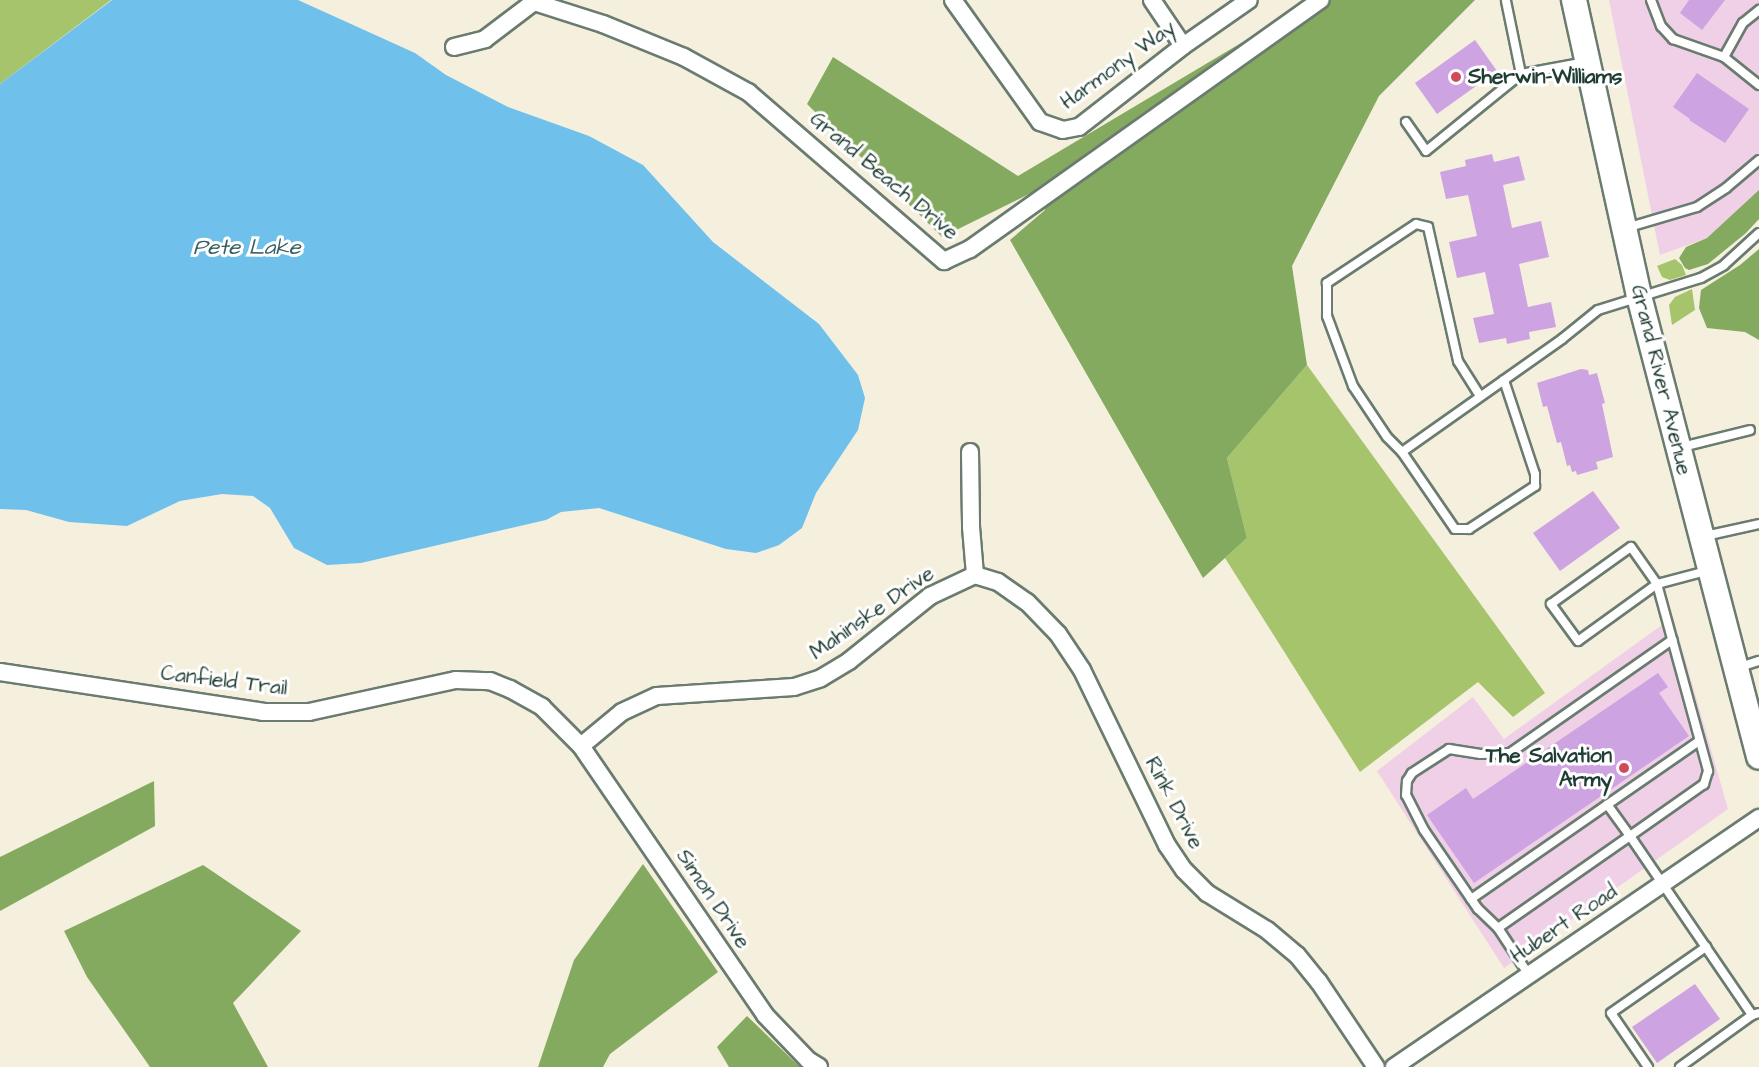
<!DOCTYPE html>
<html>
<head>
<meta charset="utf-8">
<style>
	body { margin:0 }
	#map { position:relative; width:1759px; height:1067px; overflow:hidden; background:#f5efdd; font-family:"Architects Daughter",sans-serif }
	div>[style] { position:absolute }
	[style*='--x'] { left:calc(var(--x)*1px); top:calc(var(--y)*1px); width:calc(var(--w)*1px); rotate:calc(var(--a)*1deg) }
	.built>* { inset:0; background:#efd0e6 }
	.green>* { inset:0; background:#a6c46c }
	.forest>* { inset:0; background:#84aa60 }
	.water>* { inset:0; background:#6fc1eb }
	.building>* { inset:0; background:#cda3e1 }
	.roads { filter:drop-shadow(2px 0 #6a7b6f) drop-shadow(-2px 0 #6a7b6f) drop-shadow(0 2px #6a7b6f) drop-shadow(0 -2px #6a7b6f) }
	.lane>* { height:8px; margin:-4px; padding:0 4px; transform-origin:4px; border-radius:4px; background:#fff }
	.street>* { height:16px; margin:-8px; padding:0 8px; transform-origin:8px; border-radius:8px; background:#fff }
	.secondary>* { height:24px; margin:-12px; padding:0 12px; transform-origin:12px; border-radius:12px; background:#fff }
	.dots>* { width:16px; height:16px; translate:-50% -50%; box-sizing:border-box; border:3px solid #fff; border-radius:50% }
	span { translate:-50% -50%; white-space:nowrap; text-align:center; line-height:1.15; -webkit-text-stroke:6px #fff; paint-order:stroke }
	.street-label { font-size:21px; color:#1f3d34 }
	.poi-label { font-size:21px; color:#1f3d34; font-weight:700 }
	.left { translate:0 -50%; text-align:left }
	.right { translate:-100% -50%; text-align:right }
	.water-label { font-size:22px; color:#335e62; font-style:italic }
</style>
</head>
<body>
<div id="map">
	<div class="built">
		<i style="clip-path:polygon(1609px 0,1759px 0,1759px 192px,1707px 238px,1660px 255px)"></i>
		<i style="clip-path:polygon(1673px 617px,1728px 809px,1504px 968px,1377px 771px,1473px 697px,1504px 739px)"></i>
	</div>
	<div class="green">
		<i style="clip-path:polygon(0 0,111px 0,0 84px)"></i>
		<i style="clip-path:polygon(1675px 259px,1682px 265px,1686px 275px,1670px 280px,1662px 277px,1657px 266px)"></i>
		<i style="clip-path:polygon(1692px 289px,1695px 310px,1672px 325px,1669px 305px,1675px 297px)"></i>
		<i style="clip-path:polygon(1307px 365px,1545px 693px,1513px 717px,1478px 682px,1360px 772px,1225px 558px,1247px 538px,1227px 458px)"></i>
	</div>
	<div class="forest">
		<i style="clip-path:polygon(1313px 0,1475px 0,1379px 96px,1292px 266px,1307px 365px,1227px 458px,1247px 538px,1203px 578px,1010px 240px,1045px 210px,1037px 190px,942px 237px,807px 104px,833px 57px,1018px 176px)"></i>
		<i style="clip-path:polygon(1759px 190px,1759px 219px,1746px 233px,1708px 264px,1689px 270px,1685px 268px,1679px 258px,1686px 247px,1707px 238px)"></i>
		<i style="clip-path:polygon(1759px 249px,1759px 340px,1745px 332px,1707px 328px,1699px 308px,1701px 290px,1740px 265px)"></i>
		<i style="clip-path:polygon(154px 781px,155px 826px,0 911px,0 857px)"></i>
		<i style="clip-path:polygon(643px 864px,718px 972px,610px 1054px,603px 1067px,538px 1067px,574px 960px)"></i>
		<i style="clip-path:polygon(203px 865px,301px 931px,233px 1003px,268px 1067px,150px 1067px,87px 977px,64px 931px)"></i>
		<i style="clip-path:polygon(747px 1016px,800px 1067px,729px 1067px,717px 1047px)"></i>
	</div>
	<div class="water">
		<i style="clip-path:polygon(112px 0,298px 0,415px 53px,446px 75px,508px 107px,589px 136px,643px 165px,713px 242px,819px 324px,858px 375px,865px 398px,858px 430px,816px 493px,802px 528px,779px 545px,756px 553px,726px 549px,599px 508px,561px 512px,546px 520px,361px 563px,327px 565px,294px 548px,270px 508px,253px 496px,222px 494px,180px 501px,127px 526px,69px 522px,26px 510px,0 509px,0 84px)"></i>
	</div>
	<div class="building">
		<i style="clip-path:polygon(1689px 0,1725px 0,1702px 30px,1680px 13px)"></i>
		<i style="clip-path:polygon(1475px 40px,1497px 71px,1437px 114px,1415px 83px)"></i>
		<i style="clip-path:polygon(1697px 73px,1749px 109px,1725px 143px,1689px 120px,1690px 119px,1673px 107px)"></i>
		<i style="clip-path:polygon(1492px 154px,1494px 162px,1519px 156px,1525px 180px,1503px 185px,1512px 228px,1541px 221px,1549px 257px,1519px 264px,1528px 307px,1551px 302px,1556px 327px,1529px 332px,1530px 339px,1507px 344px,1506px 338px,1479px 343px,1473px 318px,1494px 314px,1485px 272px,1457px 278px,1449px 242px,1477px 236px,1468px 195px,1446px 199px,1440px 172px,1466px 166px,1465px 160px)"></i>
		<i style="clip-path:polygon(1581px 369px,1588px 370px,1589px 375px,1597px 373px,1605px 403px,1602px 404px,1613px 457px,1596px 462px,1598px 469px,1577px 475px,1576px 471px,1572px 472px,1570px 465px,1567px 466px,1561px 442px,1557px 443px,1547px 406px,1543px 407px,1537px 383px)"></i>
		<i style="clip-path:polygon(1593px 491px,1620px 528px,1560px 571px,1533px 533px)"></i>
		<i style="clip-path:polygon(1658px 673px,1668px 687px,1659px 693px,1689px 736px,1474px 883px,1427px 815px,1466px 788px,1473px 799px)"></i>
		<i style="clip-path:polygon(1695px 984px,1720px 1019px,1657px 1063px,1632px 1027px)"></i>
	</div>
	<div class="roads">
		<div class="lane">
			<i style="--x:1651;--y:0;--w:28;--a:69"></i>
			<i style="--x:1661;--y:26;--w:18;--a:47"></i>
			<i style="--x:1673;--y:39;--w:54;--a:19.4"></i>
			<i style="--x:1724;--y:57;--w:45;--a:38.7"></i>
			<i style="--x:1506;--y:1;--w:75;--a:78.4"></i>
			<i style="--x:1724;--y:57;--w:39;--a:-61"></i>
			<i style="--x:1743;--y:23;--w:21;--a:-39"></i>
			<i style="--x:1406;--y:122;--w:35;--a:55"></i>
			<i style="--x:1426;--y:151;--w:122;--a:-39"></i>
			<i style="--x:1521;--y:74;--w:66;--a:-10.5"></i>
			<i style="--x:1626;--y:228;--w:74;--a:-16.5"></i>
			<i style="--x:1697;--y:207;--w:35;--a:-33"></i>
			<i style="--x:1726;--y:188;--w:43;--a:-40.3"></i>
			<i style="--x:1480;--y:396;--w:41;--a:-122.2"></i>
			<i style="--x:1458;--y:361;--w:137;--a:-102.6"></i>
			<i style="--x:1428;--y:227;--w:12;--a:-166"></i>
			<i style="--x:1416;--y:224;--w:107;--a:146.5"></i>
			<i style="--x:1327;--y:283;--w:33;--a:90"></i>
			<i style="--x:1327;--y:316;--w:75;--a:69.6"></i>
			<i style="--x:1353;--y:386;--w:61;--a:56.3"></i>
			<i style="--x:1387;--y:437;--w:21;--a:45"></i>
			<i style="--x:1402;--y:452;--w:196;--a:-35.2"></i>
			<i style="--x:1562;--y:339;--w:46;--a:-38.9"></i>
			<i style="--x:1598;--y:310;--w:108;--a:-17.3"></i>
			<i style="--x:1701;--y:278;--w:26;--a:-29"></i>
			<i style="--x:1724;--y:265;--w:47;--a:-42.4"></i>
			<i style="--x:1682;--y:447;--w:70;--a:-14"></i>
			<i style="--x:1402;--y:452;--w:93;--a:55.5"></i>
			<i style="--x:1455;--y:529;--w:14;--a:0"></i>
			<i style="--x:1469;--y:529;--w:79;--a:-33.1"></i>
			<i style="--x:1535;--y:486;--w:12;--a:-90"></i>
			<i style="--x:1535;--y:474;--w:99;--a:-108.3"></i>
			<i style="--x:1705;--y:536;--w:55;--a:-12.5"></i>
			<i style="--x:1710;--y:570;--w:55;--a:165.2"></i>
			<i style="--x:1657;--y:584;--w:97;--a:144.2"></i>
			<i style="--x:1578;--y:641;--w:46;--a:-126.1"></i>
			<i style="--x:1551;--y:604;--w:98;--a:-35.5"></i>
			<i style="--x:1631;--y:547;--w:45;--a:54.9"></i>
			<i style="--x:1657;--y:584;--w:194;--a:74.7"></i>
			<i style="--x:1708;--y:771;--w:14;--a:107"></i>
			<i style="--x:1704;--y:784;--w:90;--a:144.9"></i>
			<i style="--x:1630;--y:836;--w:217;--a:55.7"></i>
			<i style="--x:1752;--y:1015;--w:7;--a:-16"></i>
			<i style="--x:1737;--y:668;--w:23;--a:-18"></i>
			<i style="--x:1471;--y:899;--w:277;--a:-34.7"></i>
			<i style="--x:1498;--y:928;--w:28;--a:-136"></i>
			<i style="--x:1478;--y:909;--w:96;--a:-124.4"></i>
			<i style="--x:1424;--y:830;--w:39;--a:-117"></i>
			<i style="--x:1406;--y:795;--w:14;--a:-86"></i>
			<i style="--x:1407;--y:781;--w:9;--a:-58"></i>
			<i style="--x:1412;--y:773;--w:44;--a:-33"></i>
			<i style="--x:1449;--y:749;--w:32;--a:9"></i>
			<i style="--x:1481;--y:754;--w:29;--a:-2"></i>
			<i style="--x:1510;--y:753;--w:198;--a:-34.9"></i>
			<i style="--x:1529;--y:975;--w:56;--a:-123.4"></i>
			<i style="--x:1498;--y:928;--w:161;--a:-34.9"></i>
			<i style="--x:1630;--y:836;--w:39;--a:-126"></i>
			<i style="--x:1648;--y:1067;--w:65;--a:-124.4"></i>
			<i style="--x:1611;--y:1013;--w:116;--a:-34.8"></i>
			<i style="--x:1680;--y:1067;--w:89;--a:-35.8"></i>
		</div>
		<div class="street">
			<i style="--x:953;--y:0;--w:150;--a:54.5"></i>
			<i style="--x:1040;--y:122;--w:24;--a:19"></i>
			<i style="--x:1063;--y:130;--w:16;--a:-11"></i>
			<i style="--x:1079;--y:127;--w:132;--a:-37.9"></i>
			<i style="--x:1183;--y:46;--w:80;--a:-34.9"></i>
			<i style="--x:1152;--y:0;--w:55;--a:56"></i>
			<i style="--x:454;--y:47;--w:32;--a:-14"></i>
			<i style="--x:485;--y:39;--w:61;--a:-37.1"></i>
			<i style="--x:534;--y:2;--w:72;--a:17.7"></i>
			<i style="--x:603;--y:24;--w:87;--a:22.2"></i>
			<i style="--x:684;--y:57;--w:73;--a:28.7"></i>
			<i style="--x:748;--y:92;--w:259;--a:40.8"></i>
			<i style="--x:944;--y:261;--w:29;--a:-25"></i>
			<i style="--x:970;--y:249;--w:430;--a:-35.4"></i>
			<i style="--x:970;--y:452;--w:75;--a:89.2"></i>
			<i style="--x:971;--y:527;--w:48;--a:85.2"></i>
			<i style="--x:975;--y:575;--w:24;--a:17"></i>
			<i style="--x:998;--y:582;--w:35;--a:35"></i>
			<i style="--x:1027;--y:602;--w:45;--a:45.9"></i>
			<i style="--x:1058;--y:634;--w:43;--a:56.3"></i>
			<i style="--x:1082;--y:670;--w:195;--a:64.1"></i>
			<i style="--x:1167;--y:845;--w:30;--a:56"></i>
			<i style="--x:1184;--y:870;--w:33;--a:45"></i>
			<i style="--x:1207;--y:893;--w:70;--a:31.7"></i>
			<i style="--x:1267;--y:930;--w:39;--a:40"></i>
			<i style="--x:1297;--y:955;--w:35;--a:51"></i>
			<i style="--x:1319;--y:982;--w:102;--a:56.2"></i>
			<i style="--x:0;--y:672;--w:266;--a:8.6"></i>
			<i style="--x:263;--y:712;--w:46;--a:0"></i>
			<i style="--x:309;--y:712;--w:150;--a:-12.3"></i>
			<i style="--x:456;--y:680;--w:34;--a:2"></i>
			<i style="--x:490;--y:681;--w:22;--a:22"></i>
			<i style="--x:510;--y:689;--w:37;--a:29"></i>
			<i style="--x:542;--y:707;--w:55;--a:45"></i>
			<i style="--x:581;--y:746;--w:326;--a:55.6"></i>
			<i style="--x:765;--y:1015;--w:62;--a:46.3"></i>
			<i style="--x:808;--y:1060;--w:13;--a:32"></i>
			<i style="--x:581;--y:746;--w:53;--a:-39.7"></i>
			<i style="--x:622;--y:712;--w:38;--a:-25"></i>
			<i style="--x:657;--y:696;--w:137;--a:-3.8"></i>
			<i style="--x:794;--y:687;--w:28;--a:-18"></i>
			<i style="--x:821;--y:678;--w:33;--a:-31"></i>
			<i style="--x:849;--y:661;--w:104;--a:-38.7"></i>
			<i style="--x:930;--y:596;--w:50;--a:-25"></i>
			<i style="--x:1394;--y:1067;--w:442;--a:-34.3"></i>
		</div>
		<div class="secondary">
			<i style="--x:1574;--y:0;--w:303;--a:77.6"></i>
			<i style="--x:1639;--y:296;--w:476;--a:75.4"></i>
		</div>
	</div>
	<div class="dots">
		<i style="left:1456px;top:77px;background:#d1495b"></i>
		<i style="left:1624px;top:768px;background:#d1495b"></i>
	</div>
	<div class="street-label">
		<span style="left:1118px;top:65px;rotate:-36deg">Harmony Way</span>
		<span style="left:884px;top:176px;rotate:40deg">Grand Beach Drive</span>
		<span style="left:1661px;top:380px;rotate:76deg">Grand River Avenue</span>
		<span style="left:872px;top:613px;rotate:-35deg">Mahinske Drive</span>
		<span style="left:224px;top:681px;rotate:7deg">Canfield Trail</span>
		<span style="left:1174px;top:803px;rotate:62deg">Rink Drive</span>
		<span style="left:713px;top:899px;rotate:56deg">Simon Drive</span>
		<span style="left:1564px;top:924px;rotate:-34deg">Hubert Road</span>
	</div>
	<div class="poi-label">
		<span class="left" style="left:1468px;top:77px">Sherwin-Williams</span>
		<span class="right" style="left:1612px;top:768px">The Salvation<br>Army</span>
	</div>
	<div class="water-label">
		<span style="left:247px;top:248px">Pete Lake</span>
	</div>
</div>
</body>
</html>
